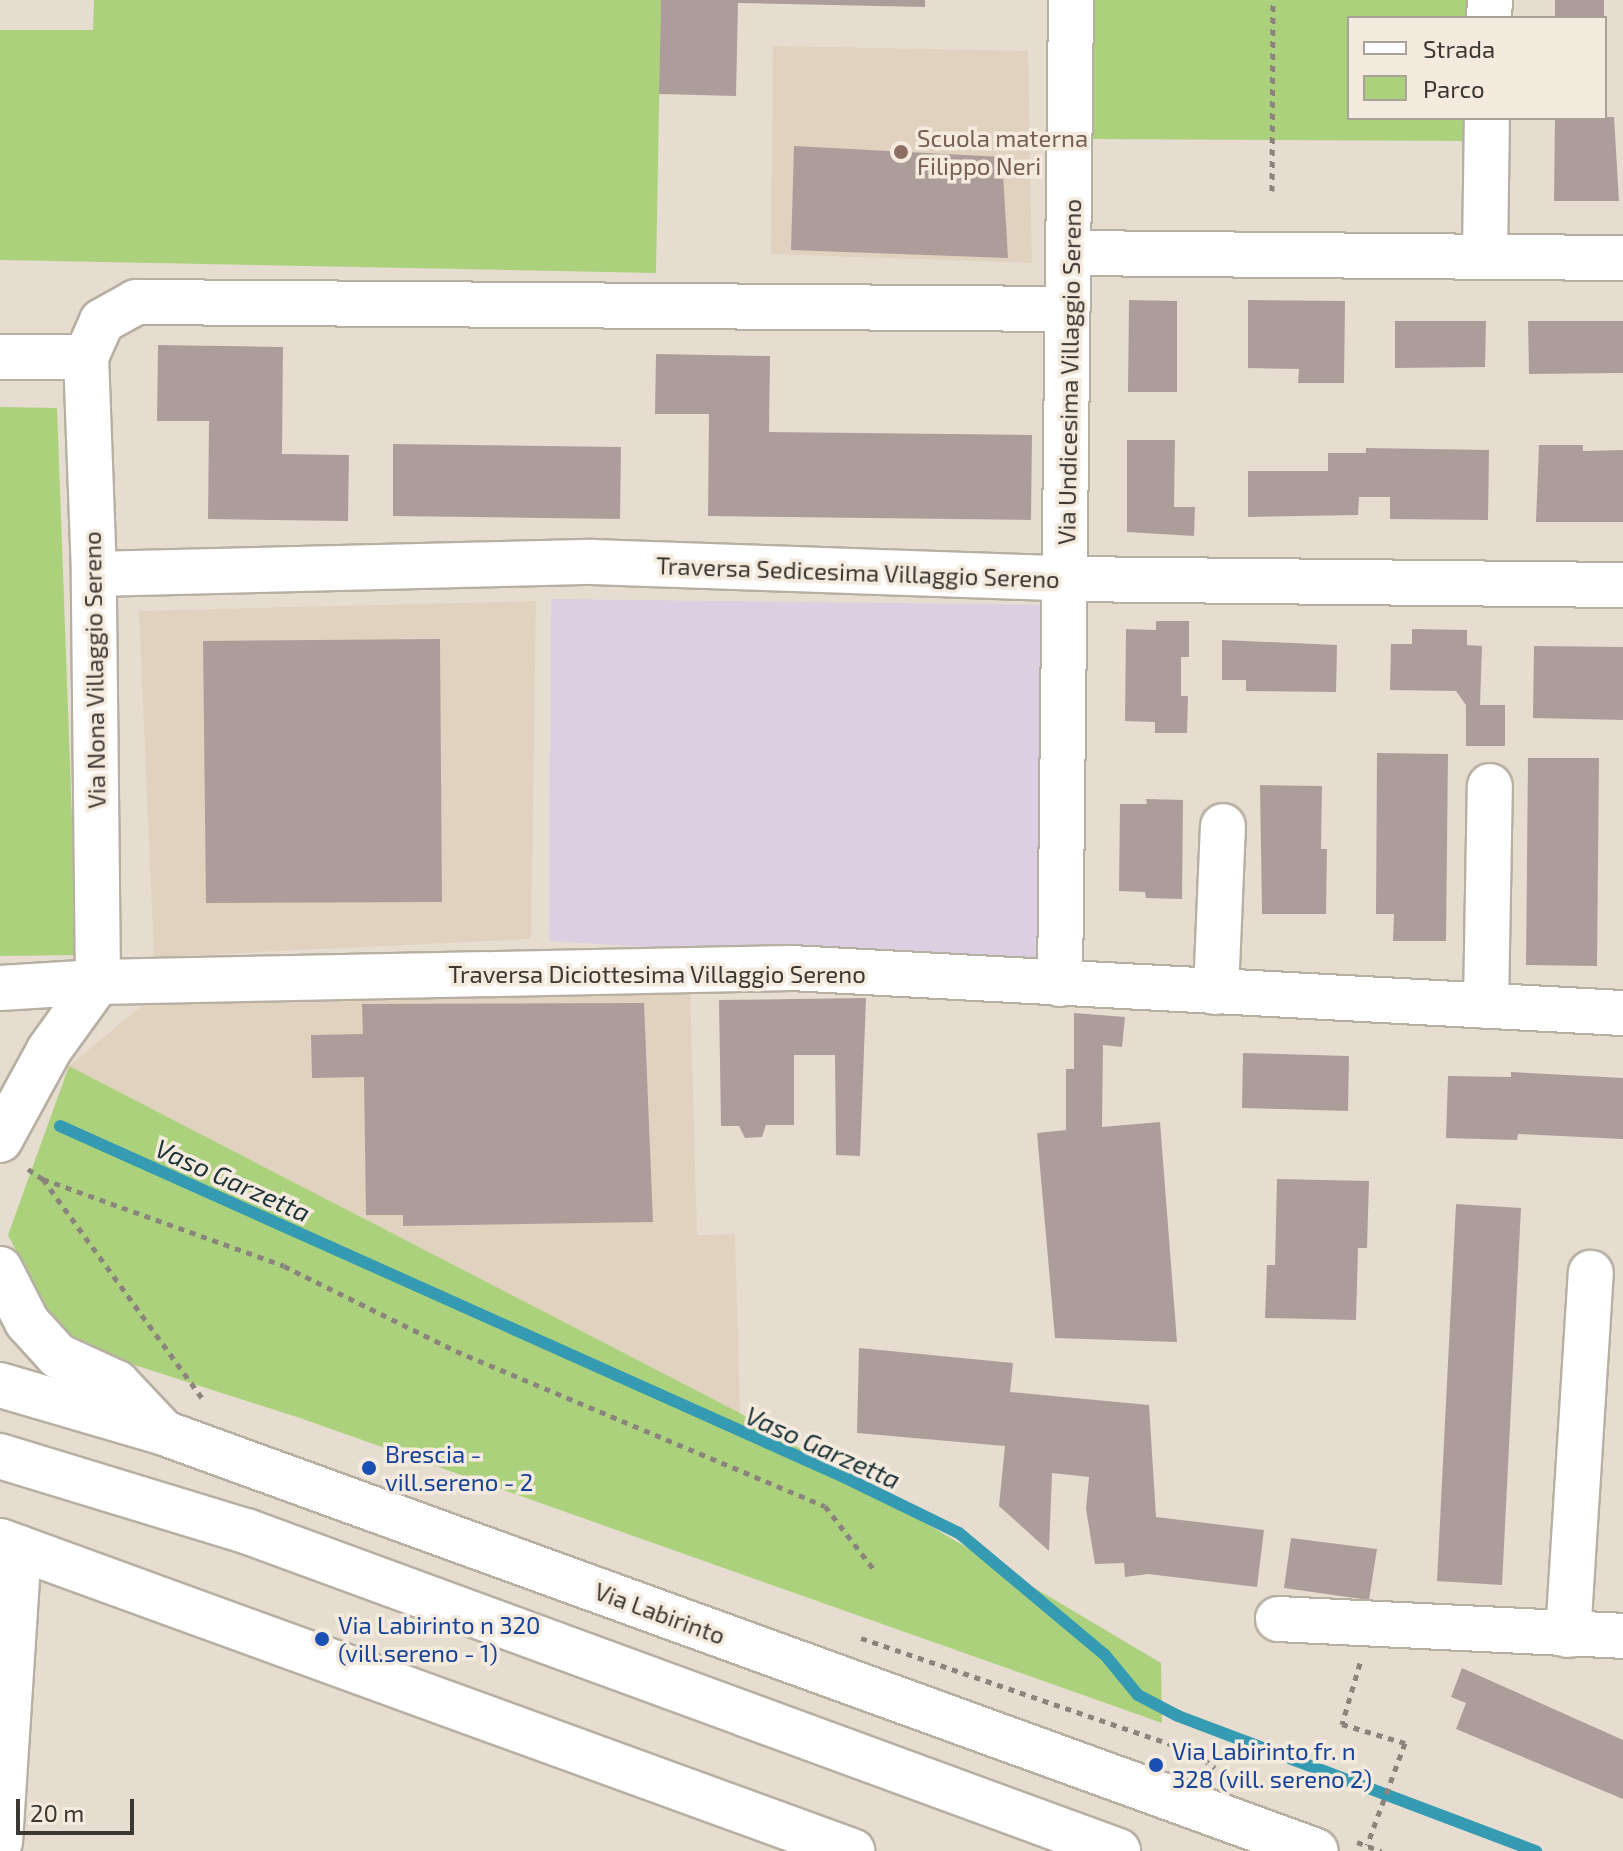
<!DOCTYPE html>
<html>
<head>
<meta charset="utf-8">
<style>
	body { margin:0 }
	#map { position:relative; width:1623px; height:1851px; overflow:hidden; background:#e6ddd0; font-family:"Exo 2",sans-serif }
	div>[style] { position:absolute }
	[style*='--x'] { left:calc(var(--x)*1px); top:calc(var(--y)*1px); width:calc(var(--w)*1px); rotate:calc(var(--a)*1deg) }
	.commercial>* { inset:0; background:#dccfe2 }
	.built>* { inset:0; background:#e0d2bf }
	.green>* { inset:0; background:#acd17d }
	.stream>* { height:12px; margin:-6px; padding:0 6px; transform-origin:6px; border-radius:6px; background:#349bb2 }
	.building>* { inset:0; background:#ad9d9a }
	.path>* { height:5px; margin-top:-2.5px; transform-origin:0; background:repeating-linear-gradient(90deg,#8b847c 0 6px,transparent 0 12px) }
	.roads { filter:drop-shadow(2px 0 #b8afa3) drop-shadow(-2px 0 #b8afa3) drop-shadow(0 2px #b8afa3) drop-shadow(0 -2px #b8afa3) }
	.minor>* { height:44px; margin:-22px; padding:0 22px; transform-origin:22px; border-radius:22px; background:#fff }
	.dots>* { width:22px; height:22px; translate:-50% -50%; box-sizing:border-box; border:4px solid #f4eadd; border-radius:50% }
	span { translate:-50% -50%; white-space:nowrap; text-align:center; line-height:1.15; -webkit-text-stroke:7px #f4eadd; paint-order:stroke }
	.education-label { font-size:24px; color:#785e54 }
	.left { translate:0 -50%; text-align:left }
	.street-label { font-size:24px; color:#3b3733 }
	.transit-label { font-size:24px; color:#164399 }
	.water-label { font-size:26px; color:#1c3339; font-style:italic }
	.legend { position:absolute; left:1347px; top:16px; width:260px; height:104px; box-sizing:border-box; background:#f4eadd; border:2px solid #aaa299; margin:0; padding:10px 14px; list-style:none; font-size:24px; color:#3b3733 }
	.legend li { display:flex; align-items:center; gap:16px; height:40px }
	.legend b { width:40px; border:2px solid #aaa299 }
	.scale { position:absolute; left:16px; top:1799px; width:118px; height:36px; box-sizing:border-box; border:4px solid #3b3733; border-top:0; padding-left:10px; font-size:24px; line-height:28px; white-space:nowrap; color:#3b3733; -webkit-text-stroke:6px #f4eadd; paint-order:stroke }
</style>
</head>
<body>
<div id="map">
	<div class="commercial">
		<i style="clip-path:polygon(551px 599px,1054px 605px,1048px 972px,549px 941px)"></i>
	</div>
	<div class="built">
		<i style="clip-path:polygon(773px 46px,1028px 51px,1032px 263px,771px 254px)"></i>
		<i style="clip-path:polygon(536px 601px,531px 939px,154px 957px,139px 611px)"></i>
		<i style="clip-path:polygon(690px 987px,697px 1235px,735px 1234px,740px 1413px,69px 1066px,146px 1002px)"></i>
	</div>
	<div class="green">
		<i style="clip-path:polygon(94px 0,661px 0,656px 273px,0 260px,0 30px,93px 30px)"></i>
		<i style="clip-path:polygon(1092px 0,1466px 0,1466px 18px,1349px 18px,1349px 118px,1466px 118px,1466px 141px,1093px 139px)"></i>
		<i style="clip-path:polygon(0 407px,57px 408px,77px 955px,0 956px)"></i>
		<i style="clip-path:polygon(69px 1066px,740px 1413px,1161px 1663px,1162px 1723px,300px 1418px,63px 1342px,8px 1235px)"></i>
	</div>
	<div class="stream">
		<i style="--x:60;--y:1126;--w:859;--a:24.12"></i>
		<i style="--x:844;--y:1477;--w:128;--a:26"></i>
		<i style="--x:959;--y:1533;--w:190;--a:39.9"></i>
		<i style="--x:1105;--y:1655;--w:52;--a:50.5"></i>
		<i style="--x:1138;--y:1695;--w:45;--a:27.7"></i>
		<i style="--x:1178;--y:1716;--w:383;--a:20.7"></i>
	</div>
	<div class="building">
		<i style="clip-path:polygon(661px 0,925px 0,925px 7px,738px 3px,736px 96px,659px 94px)"></i>
		<i style="clip-path:polygon(1555px 0,1604px 0,1604px 18px,1555px 18px)"></i>
		<i style="clip-path:polygon(1614px 117px,1619px 201px,1554px 201px,1555px 118px)"></i>
		<i style="clip-path:polygon(794px 146px,1002px 157px,1008px 258px,791px 250px)"></i>
		<i style="clip-path:polygon(1129px 300px,1177px 301px,1177px 392px,1128px 392px)"></i>
		<i style="clip-path:polygon(1248px 300px,1345px 301px,1344px 383px,1298px 383px,1299px 369px,1248px 368px)"></i>
		<i style="clip-path:polygon(1395px 321px,1486px 321px,1485px 367px,1395px 368px)"></i>
		<i style="clip-path:polygon(1528px 321px,1623px 321px,1623px 373px,1529px 374px)"></i>
		<i style="clip-path:polygon(158px 345px,283px 347px,282px 454px,349px 455px,348px 521px,208px 519px,209px 421px,157px 421px)"></i>
		<i style="clip-path:polygon(656px 354px,770px 356px,769px 432px,1032px 435px,1031px 520px,708px 516px,709px 414px,655px 414px)"></i>
		<i style="clip-path:polygon(1127px 440px,1175px 440px,1174px 507px,1195px 507px,1194px 536px,1127px 532px)"></i>
		<i style="clip-path:polygon(393px 444px,621px 447px,620px 519px,393px 516px)"></i>
		<i style="clip-path:polygon(1539px 445px,1583px 445px,1583px 451px,1623px 450px,1623px 522px,1536px 522px)"></i>
		<i style="clip-path:polygon(1366px 448px,1489px 450px,1488px 520px,1390px 519px,1390px 497px,1359px 497px,1358px 515px,1248px 517px,1248px 471px,1328px 471px,1328px 453px,1366px 453px)"></i>
		<i style="clip-path:polygon(1156px 621px,1189px 621px,1189px 657px,1181px 657px,1181px 696px,1188px 696px,1187px 733px,1155px 733px,1155px 722px,1125px 721px,1126px 629px,1156px 630px)"></i>
		<i style="clip-path:polygon(1412px 629px,1467px 630px,1467px 645px,1482px 646px,1480px 705px,1505px 705px,1505px 746px,1466px 746px,1466px 705px,1456px 691px,1390px 690px,1391px 644px,1412px 644px)"></i>
		<i style="clip-path:polygon(440px 639px,442px 902px,206px 903px,203px 641px)"></i>
		<i style="clip-path:polygon(1222px 640px,1337px 645px,1336px 692px,1246px 691px,1246px 680px,1222px 680px)"></i>
		<i style="clip-path:polygon(1534px 646px,1623px 647px,1623px 720px,1533px 718px)"></i>
		<i style="clip-path:polygon(1377px 753px,1448px 754px,1446px 941px,1393px 941px,1394px 914px,1376px 914px)"></i>
		<i style="clip-path:polygon(1528px 758px,1599px 758px,1597px 966px,1526px 965px)"></i>
		<i style="clip-path:polygon(1260px 785px,1322px 786px,1321px 849px,1327px 849px,1326px 914px,1262px 914px)"></i>
		<i style="clip-path:polygon(1146px 799px,1183px 800px,1182px 899px,1146px 898px,1145px 892px,1119px 891px,1120px 804px,1147px 804px)"></i>
		<i style="clip-path:polygon(866px 998px,860px 1156px,836px 1155px,835px 1055px,794px 1055px,794px 1125px,766px 1125px,762px 1137px,745px 1138px,739px 1126px,721px 1126px,719px 1000px)"></i>
		<i style="clip-path:polygon(644px 1003px,653px 1222px,403px 1226px,403px 1215px,366px 1215px,364px 1077px,312px 1078px,311px 1035px,363px 1034px,362px 1004px)"></i>
		<i style="clip-path:polygon(1074px 1013px,1125px 1017px,1122px 1047px,1103px 1045px,1102px 1127px,1160px 1122px,1177px 1342px,1055px 1338px,1037px 1133px,1066px 1130px,1066px 1069px,1074px 1069px)"></i>
		<i style="clip-path:polygon(1243px 1053px,1349px 1056px,1348px 1111px,1242px 1108px)"></i>
		<i style="clip-path:polygon(1511px 1072px,1623px 1078px,1623px 1139px,1518px 1134px,1517px 1140px,1446px 1138px,1448px 1076px,1511px 1077px)"></i>
		<i style="clip-path:polygon(1277px 1179px,1369px 1181px,1367px 1248px,1358px 1248px,1356px 1320px,1265px 1318px,1267px 1265px,1275px 1265px)"></i>
		<i style="clip-path:polygon(1456px 1204px,1521px 1208px,1502px 1585px,1437px 1581px)"></i>
		<i style="clip-path:polygon(859px 1348px,1013px 1363px,1010px 1392px,1149px 1405px,1156px 1517px,1264px 1530px,1257px 1587px,1148px 1574px,1125px 1577px,1124px 1563px,1095px 1564px,1086px 1509px,1089px 1477px,1052px 1473px,1049px 1551px,999px 1506px,1005px 1446px,857px 1433px)"></i>
		<i style="clip-path:polygon(1291px 1538px,1377px 1549px,1369px 1600px,1284px 1588px)"></i>
		<i style="clip-path:polygon(1462px 1668px,1623px 1740px,1623px 1799px,1456px 1729px,1466px 1703px,1451px 1697px)"></i>
	</div>
	<div class="path">
		<i style="--x:1272;--y:191;--w:191;--a:-89.7"></i>
		<i style="--x:28;--y:1169;--w:18;--a:34"></i>
		<i style="--x:43;--y:1179;--w:256;--a:19.8"></i>
		<i style="--x:284;--y:1266;--w:192;--a:26.3"></i>
		<i style="--x:456;--y:1351;--w:400;--a:22.8"></i>
		<i style="--x:825;--y:1506;--w:82;--a:52.4"></i>
		<i style="--x:43;--y:1179;--w:274;--a:54"></i>
		<i style="--x:861;--y:1638;--w:352;--a:18.9"></i>
		<i style="--x:1194;--y:1752;--w:26;--a:37"></i>
		<i style="--x:1360;--y:1663;--w:64;--a:106.4"></i>
		<i style="--x:1342;--y:1724;--w:66;--a:16.8"></i>
		<i style="--x:1405;--y:1743;--w:109;--a:110.4"></i>
		<i style="--x:1357;--y:1842;--w:26;--a:21"></i>
	</div>
	<div class="roads">
		<div class="minor">
			<i style="--x:1489;--y:18;--w:18;--a:-87"></i>
			<i style="--x:1068;--y:253;--w:555;--a:0.52"></i>
			<i style="--x:1485;--y:256;--w:138;--a:-89.2"></i>
			<i style="--x:0;--y:357;--w:86;--a:0"></i>
			<i style="--x:94;--y:574;--w:498;--a:-1.4"></i>
			<i style="--x:592;--y:562;--w:475;--a:2"></i>
			<i style="--x:1067;--y:579;--w:556;--a:0.62"></i>
			<i style="--x:1060;--y:984;--w:984;--a:-89.36"></i>
			<i style="--x:0;--y:988;--w:98;--a:-3.5"></i>
			<i style="--x:98;--y:982;--w:693;--a:-1.16"></i>
			<i style="--x:791;--y:968;--w:833;--a:3.1"></i>
			<i style="--x:1216;--y:992;--w:166;--a:-87.6"></i>
			<i style="--x:1486;--y:1006;--w:220;--a:-89"></i>
			<i style="--x:0;--y:1140;--w:102;--a:-61.4"></i>
			<i style="--x:49;--y:1050;--w:84;--a:-54.2"></i>
			<i style="--x:98;--y:982;--w:408;--a:-90.6"></i>
			<i style="--x:94;--y:574;--w:217;--a:-92.1"></i>
			<i style="--x:86;--y:357;--w:39;--a:-66"></i>
			<i style="--x:102;--y:321;--w:39;--a:-29"></i>
			<i style="--x:136;--y:302;--w:930;--a:0.43"></i>
			<i style="--x:0;--y:1269;--w:59;--a:63"></i>
			<i style="--x:27;--y:1322;--w:46;--a:47.6"></i>
			<i style="--x:58;--y:1356;--w:65;--a:24.6"></i>
			<i style="--x:117;--y:1383;--w:66;--a:46.8"></i>
			<i style="--x:0;--y:1385;--w:171;--a:16.3"></i>
			<i style="--x:164;--y:1433;--w:1225;--a:19.94"></i>
			<i style="--x:0;--y:1456;--w:257;--a:17"></i>
			<i style="--x:246;--y:1531;--w:929;--a:20.15"></i>
			<i style="--x:0;--y:1541;--w:907;--a:19.99"></i>
			<i style="--x:1278;--y:1619;--w:345;--a:2.8"></i>
			<i style="--x:1568;--y:1635;--w:363;--a:-86.4"></i>
			<i style="--x:0;--y:1842;--w:295;--a:-86.3"></i>
		</div>
	</div>
	<div class="dots">
		<i style="left:901px;top:152px;background:#8d6e63"></i>
		<i style="left:369px;top:1468px;background:#1a4fb4"></i>
		<i style="left:322px;top:1639px;background:#1a4fb4"></i>
		<i style="left:1156px;top:1765px;background:#1a4fb4"></i>
	</div>
	<div class="education-label">
		<span class="left" style="left:917px;top:152px">Scuola materna<br>Filippo Neri</span>
	</div>
	<div class="street-label">
		<span style="left:1069px;top:372px;rotate:-89deg">Via Undicesima Villaggio Sereno</span>
		<span style="left:858px;top:572px;rotate:2deg">Traversa Sedicesima Villaggio Sereno</span>
		<span style="left:94px;top:670px;rotate:-91deg">Via Nona Villaggio Sereno</span>
		<span style="left:657px;top:974px">Traversa Diciottesima Villaggio Sereno</span>
		<span style="left:660px;top:1613px;rotate:20deg">Via Labirinto</span>
	</div>
	<div class="transit-label">
		<span class="left" style="left:385px;top:1468px">Brescia -<br>vill.sereno - 2</span>
		<span class="left" style="left:338px;top:1639px">Via Labirinto n 320<br>(vill.sereno - 1)</span>
		<span class="left" style="left:1172px;top:1765px">Via Labirinto fr. n<br>328 (vill. sereno 2)</span>
	</div>
	<div class="water-label">
		<span style="left:233px;top:1180px;rotate:24deg">Vaso Garzetta</span>
		<span style="left:823px;top:1447px;rotate:24deg">Vaso Garzetta</span>
	</div>
	<ul class="legend">
	<li><b style="height:10px;background:#fff"></b>Strada</li>
	<li><b style="height:22px;background:#acd17d"></b>Parco</li>
	</ul>
	<div class="scale">20 m</div>
</div>
</body>
</html>
